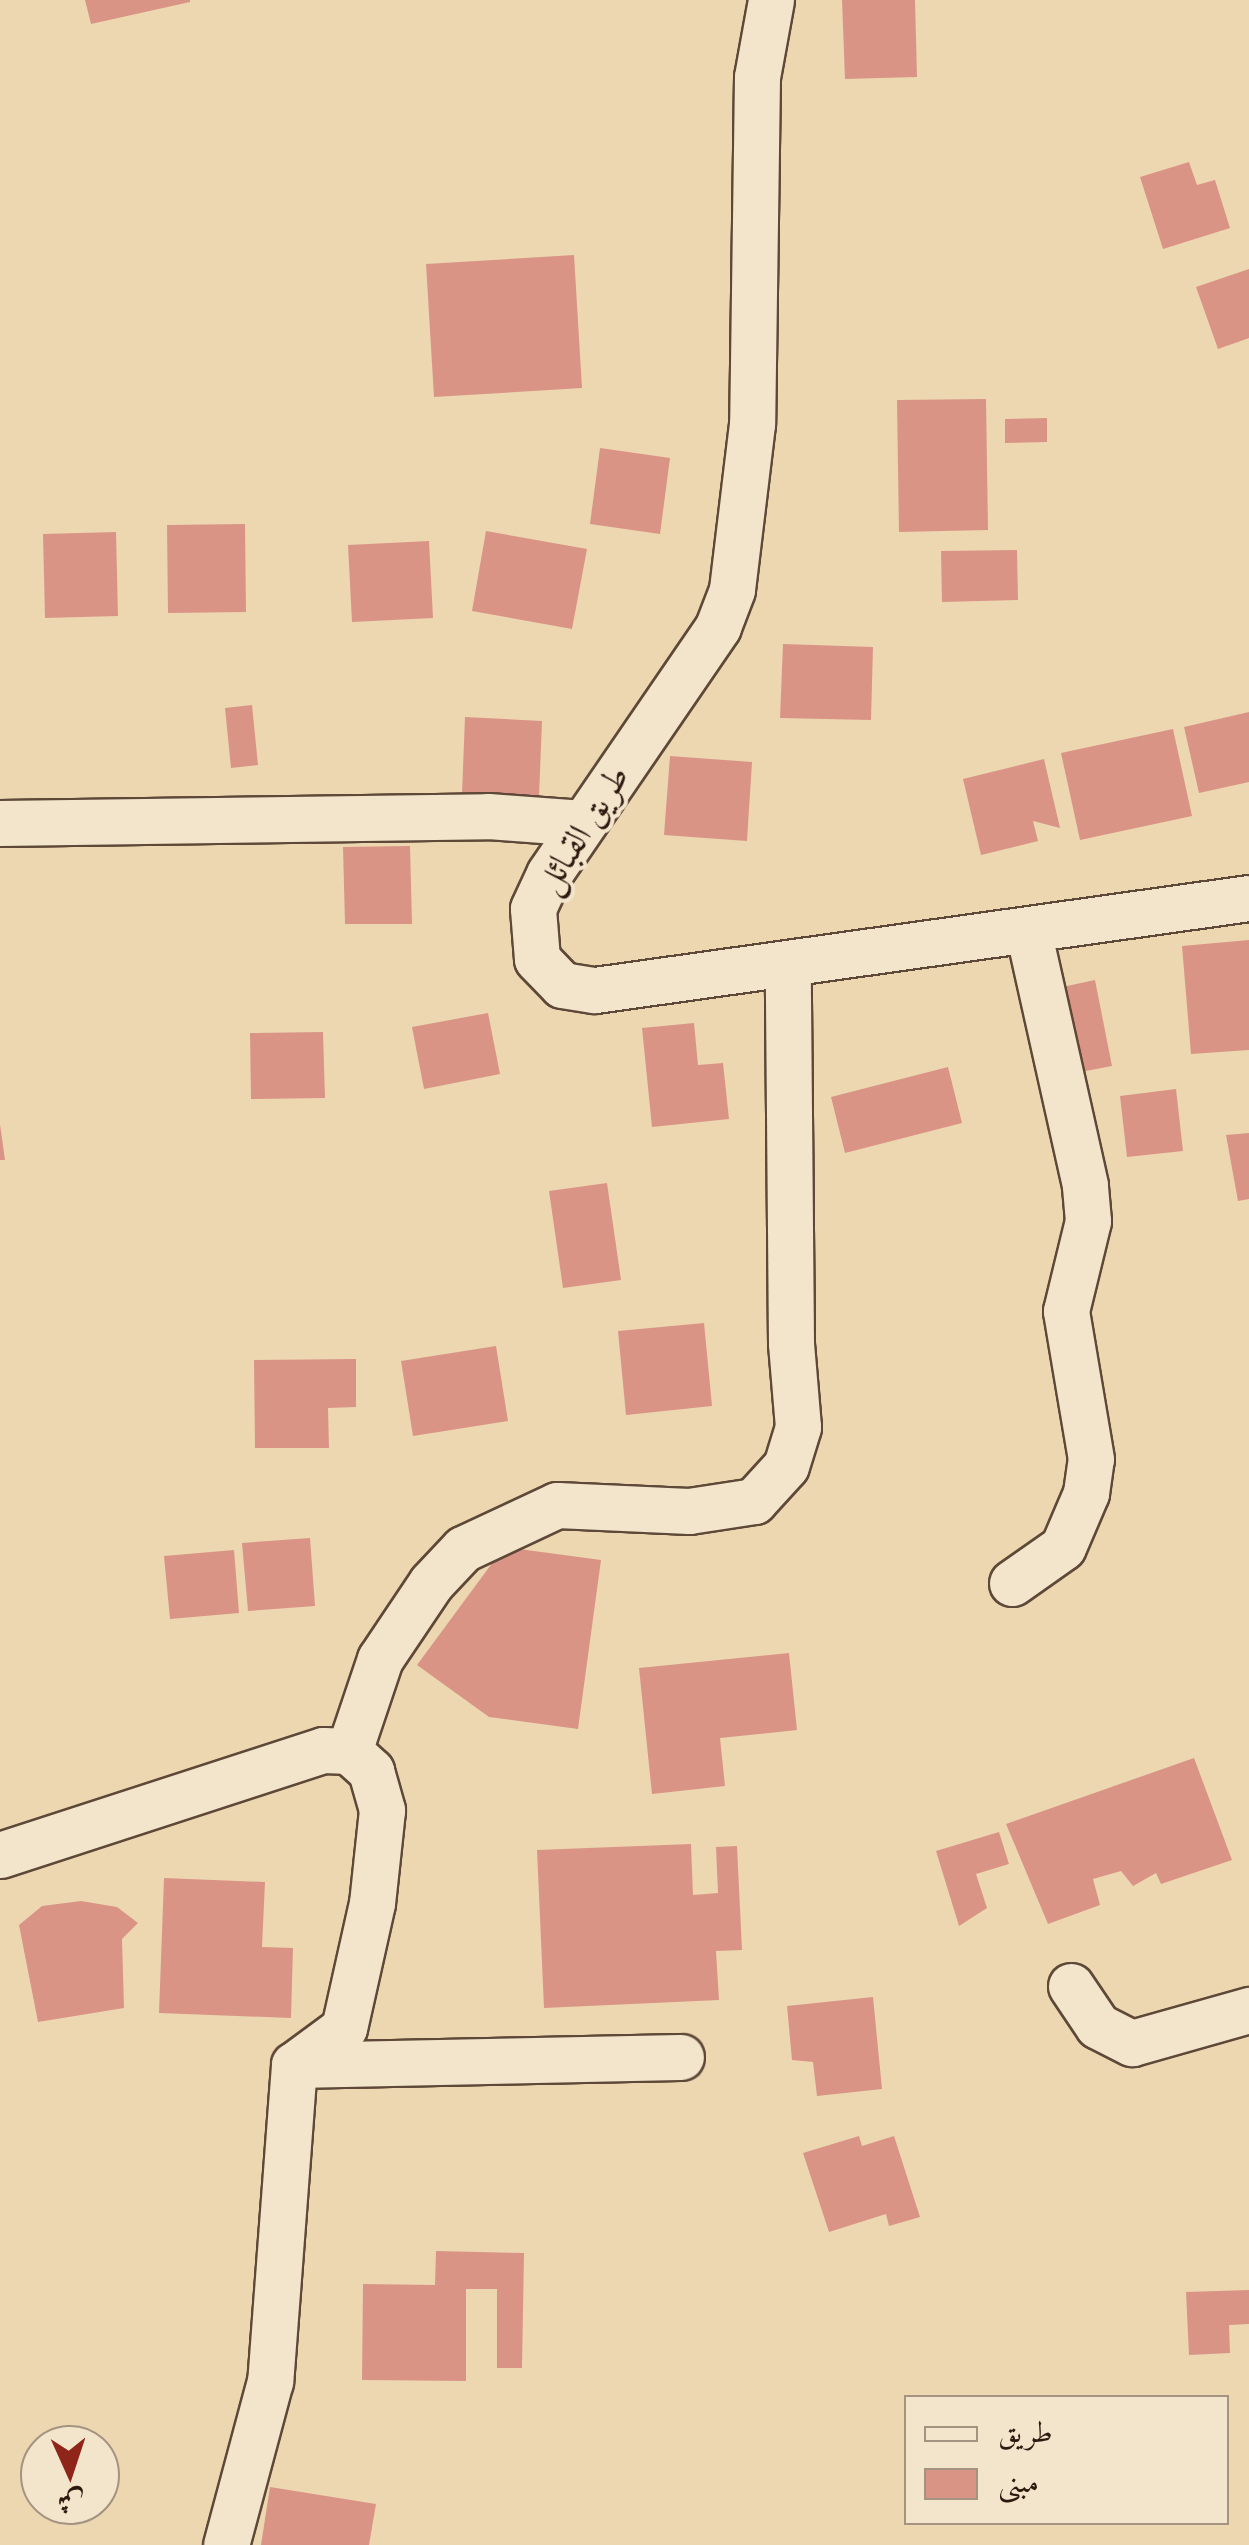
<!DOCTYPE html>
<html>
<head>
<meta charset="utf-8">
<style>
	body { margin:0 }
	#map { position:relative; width:1249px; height:2545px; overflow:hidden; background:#ecd7b1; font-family:"EB Garamond",Amiri,serif }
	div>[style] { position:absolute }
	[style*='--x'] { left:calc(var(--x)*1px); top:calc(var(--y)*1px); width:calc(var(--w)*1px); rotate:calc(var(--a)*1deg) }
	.building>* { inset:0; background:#da9486 }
	.roads { filter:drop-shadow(2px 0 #5e4838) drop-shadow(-2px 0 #5e4838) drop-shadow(0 2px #5e4838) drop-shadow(0 -2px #5e4838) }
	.street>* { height:45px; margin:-22.5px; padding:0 22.5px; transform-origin:22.5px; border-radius:22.5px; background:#f3e5cc }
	span { translate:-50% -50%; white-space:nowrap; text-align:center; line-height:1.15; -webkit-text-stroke:8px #f3e5cc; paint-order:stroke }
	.street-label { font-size:35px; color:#2e190f }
	.legend { position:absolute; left:904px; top:2395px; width:325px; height:130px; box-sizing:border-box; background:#f3e5cc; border:2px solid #a49380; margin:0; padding:12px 18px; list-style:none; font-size:30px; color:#2e190f }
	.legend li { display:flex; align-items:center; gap:20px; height:50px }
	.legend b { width:50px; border:2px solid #a49380 }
	.north { position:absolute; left:20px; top:2425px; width:100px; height:100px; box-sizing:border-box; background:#f3e5cc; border:2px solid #a49380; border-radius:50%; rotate:177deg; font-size:28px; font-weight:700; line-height:40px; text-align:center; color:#2e190f }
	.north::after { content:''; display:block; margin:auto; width:35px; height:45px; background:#8f2418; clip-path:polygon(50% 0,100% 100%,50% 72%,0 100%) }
</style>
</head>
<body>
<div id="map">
	<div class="building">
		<i style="clip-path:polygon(85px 0,190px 0,190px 2px,91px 24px)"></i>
		<i style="clip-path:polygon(842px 0,915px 0,917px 77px,845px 79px)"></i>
		<i style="clip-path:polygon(1189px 162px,1197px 185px,1215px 180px,1230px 228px,1163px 249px,1140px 177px)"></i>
		<i style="clip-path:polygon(574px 255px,582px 388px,434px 397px,426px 264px)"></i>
		<i style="clip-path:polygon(1249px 269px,1249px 338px,1218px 349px,1196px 287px)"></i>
		<i style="clip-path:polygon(986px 399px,988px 530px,899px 532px,897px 400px)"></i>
		<i style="clip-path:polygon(1047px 418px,1047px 442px,1005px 443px,1005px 419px)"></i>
		<i style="clip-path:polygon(600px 448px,670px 458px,660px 534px,590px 524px)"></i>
		<i style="clip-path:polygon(245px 524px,246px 612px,168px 613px,167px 525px)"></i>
		<i style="clip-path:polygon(486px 531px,587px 549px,572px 629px,472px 611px)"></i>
		<i style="clip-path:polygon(116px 532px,118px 616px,45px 618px,43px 534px)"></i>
		<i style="clip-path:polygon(429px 541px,433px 618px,352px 622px,348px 545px)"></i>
		<i style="clip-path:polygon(1017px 550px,1018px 600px,942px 602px,941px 551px)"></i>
		<i style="clip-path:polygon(783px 644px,873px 647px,871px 720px,780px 718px)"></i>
		<i style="clip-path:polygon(252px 705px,258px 765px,231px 768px,225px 708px)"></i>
		<i style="clip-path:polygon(1249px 712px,1249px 782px,1199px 793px,1184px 727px)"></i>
		<i style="clip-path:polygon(465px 717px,542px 721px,539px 797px,462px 794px)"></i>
		<i style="clip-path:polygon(1173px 729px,1192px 816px,1080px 840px,1061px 753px)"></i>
		<i style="clip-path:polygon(670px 756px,752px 762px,747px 841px,664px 835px)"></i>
		<i style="clip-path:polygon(1044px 759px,1060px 828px,1033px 821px,1038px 841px,981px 855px,963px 779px)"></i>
		<i style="clip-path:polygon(410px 846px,412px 924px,345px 924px,343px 847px)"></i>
		<i style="clip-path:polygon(1249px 940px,1249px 1050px,1191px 1054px,1182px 946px)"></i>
		<i style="clip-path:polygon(1095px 980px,1112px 1066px,1070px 1074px,1053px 989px)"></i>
		<i style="clip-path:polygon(488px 1013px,500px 1074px,424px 1089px,412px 1027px)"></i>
		<i style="clip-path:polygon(694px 1023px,698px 1065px,723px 1063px,729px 1119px,652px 1127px,642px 1028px)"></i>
		<i style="clip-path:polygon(323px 1032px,325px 1098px,251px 1099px,250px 1033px)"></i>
		<i style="clip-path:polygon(948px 1067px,962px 1123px,845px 1153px,831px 1097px)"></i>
		<i style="clip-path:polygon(1176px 1089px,1183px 1151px,1127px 1157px,1120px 1096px)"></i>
		<i style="clip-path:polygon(0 1124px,5px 1160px,0 1160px)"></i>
		<i style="clip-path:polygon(1249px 1133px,1249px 1199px,1238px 1201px,1226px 1135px)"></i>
		<i style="clip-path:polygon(607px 1183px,621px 1280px,563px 1288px,549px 1191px)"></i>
		<i style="clip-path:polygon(704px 1323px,712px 1406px,626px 1415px,618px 1331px)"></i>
		<i style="clip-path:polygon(496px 1346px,508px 1421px,413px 1436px,401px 1361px)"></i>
		<i style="clip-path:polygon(356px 1359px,356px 1407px,328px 1408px,329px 1448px,255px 1448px,254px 1360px)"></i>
		<i style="clip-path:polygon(310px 1538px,315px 1606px,248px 1611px,242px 1543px)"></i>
		<i style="clip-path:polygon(504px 1547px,601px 1560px,578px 1729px,489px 1717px,417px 1665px)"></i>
		<i style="clip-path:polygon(234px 1550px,239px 1613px,170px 1619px,164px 1556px)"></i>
		<i style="clip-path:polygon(789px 1653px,797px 1730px,720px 1738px,725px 1786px,652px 1794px,639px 1668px)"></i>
		<i style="clip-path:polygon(1194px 1758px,1232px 1860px,1161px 1884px,1156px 1873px,1133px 1886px,1121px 1871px,1093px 1879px,1100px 1905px,1048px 1924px,1006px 1824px)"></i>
		<i style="clip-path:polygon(999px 1832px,1009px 1864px,976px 1874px,987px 1908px,959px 1926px,936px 1851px)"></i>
		<i style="clip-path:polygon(691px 1844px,693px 1895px,718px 1893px,716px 1847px,737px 1846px,742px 1950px,716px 1951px,719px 2000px,544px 2008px,537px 1850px)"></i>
		<i style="clip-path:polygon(164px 1878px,265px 1882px,262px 1947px,293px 1948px,291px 2018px,159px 2013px)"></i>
		<i style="clip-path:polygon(81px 1901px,117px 1907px,138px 1923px,122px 1939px,124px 2008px,38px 2022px,19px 1925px,42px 1906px)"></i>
		<i style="clip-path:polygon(873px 1997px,882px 2089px,817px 2096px,813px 2062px,792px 2060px,787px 2006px)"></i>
		<i style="clip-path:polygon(859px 2136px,862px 2146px,894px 2136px,920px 2217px,889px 2226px,886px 2214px,829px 2232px,803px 2153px)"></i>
		<i style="clip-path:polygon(436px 2251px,524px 2253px,522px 2368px,497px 2368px,497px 2289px,466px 2289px,466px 2381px,362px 2380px,363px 2284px,435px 2285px)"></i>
		<i style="clip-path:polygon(1249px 2290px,1249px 2324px,1229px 2325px,1230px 2353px,1189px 2355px,1186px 2292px)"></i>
		<i style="clip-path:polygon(270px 2487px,376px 2504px,369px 2545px,261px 2545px)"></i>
	</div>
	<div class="roads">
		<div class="street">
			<i style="--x:771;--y:0;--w:78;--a:100.3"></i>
			<i style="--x:757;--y:77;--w:347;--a:90.8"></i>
			<i style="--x:752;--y:424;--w:167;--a:96.9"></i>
			<i style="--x:732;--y:590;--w:40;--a:111"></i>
			<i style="--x:718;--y:627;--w:299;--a:124.4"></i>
			<i style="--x:549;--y:874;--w:38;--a:115"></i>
			<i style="--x:533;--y:909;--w:50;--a:85.4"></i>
			<i style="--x:537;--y:959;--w:36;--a:46"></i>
			<i style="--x:562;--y:985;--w:33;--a:9"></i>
			<i style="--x:595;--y:990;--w:660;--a:-8.01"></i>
			<i style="--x:0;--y:823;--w:488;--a:-0.8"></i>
			<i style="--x:488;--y:816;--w:95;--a:4.2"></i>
			<i style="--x:1012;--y:1583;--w:62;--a:-35.2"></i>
			<i style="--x:1063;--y:1547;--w:59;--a:-66.9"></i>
			<i style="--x:1086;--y:1493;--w:34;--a:-82"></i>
			<i style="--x:1091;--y:1459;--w:150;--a:-99.6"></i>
			<i style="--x:1066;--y:1311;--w:93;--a:-76.3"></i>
			<i style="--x:1088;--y:1221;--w:36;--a:-95"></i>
			<i style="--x:1085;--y:1185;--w:260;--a:-102.6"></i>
			<i style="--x:349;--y:1751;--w:97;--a:-71.4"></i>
			<i style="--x:380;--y:1659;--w:92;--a:-56.1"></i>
			<i style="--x:431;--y:1583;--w:47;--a:-46.7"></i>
			<i style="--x:463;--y:1549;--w:104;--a:-25.1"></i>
			<i style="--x:557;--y:1505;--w:132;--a:2.6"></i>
			<i style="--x:689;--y:1511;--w:66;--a:-8.7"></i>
			<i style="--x:754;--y:1501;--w:47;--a:-47.6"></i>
			<i style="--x:786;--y:1466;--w:41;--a:-72.9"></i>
			<i style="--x:798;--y:1427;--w:84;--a:-94.8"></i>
			<i style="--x:791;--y:1343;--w:378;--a:-90.5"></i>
			<i style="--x:0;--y:1855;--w:340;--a:-18"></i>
			<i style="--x:323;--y:1750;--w:26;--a:2"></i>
			<i style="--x:349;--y:1751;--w:30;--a:42"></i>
			<i style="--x:371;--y:1771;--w:41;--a:74.2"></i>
			<i style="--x:382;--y:1810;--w:94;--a:96.1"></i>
			<i style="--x:372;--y:1903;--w:128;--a:102.6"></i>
			<i style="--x:344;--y:2028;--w:62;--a:143.5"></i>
			<i style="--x:294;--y:2065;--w:317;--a:94.3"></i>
			<i style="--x:270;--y:2381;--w:170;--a:105"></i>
			<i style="--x:1071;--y:1986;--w:48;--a:56"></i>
			<i style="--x:1098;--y:2026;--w:38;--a:27"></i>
			<i style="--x:1132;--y:2043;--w:122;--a:-15.8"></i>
			<i style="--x:294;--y:2065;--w:387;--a:-1.2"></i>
		</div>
	</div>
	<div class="street-label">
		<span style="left:582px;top:829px;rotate:-58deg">طريق القبائل</span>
	</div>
	<ul class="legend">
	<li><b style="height:12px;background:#f3e5cc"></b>طريق</li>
	<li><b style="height:28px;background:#da9486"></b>مبنى</li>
	</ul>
	<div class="north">ش</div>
</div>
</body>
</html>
